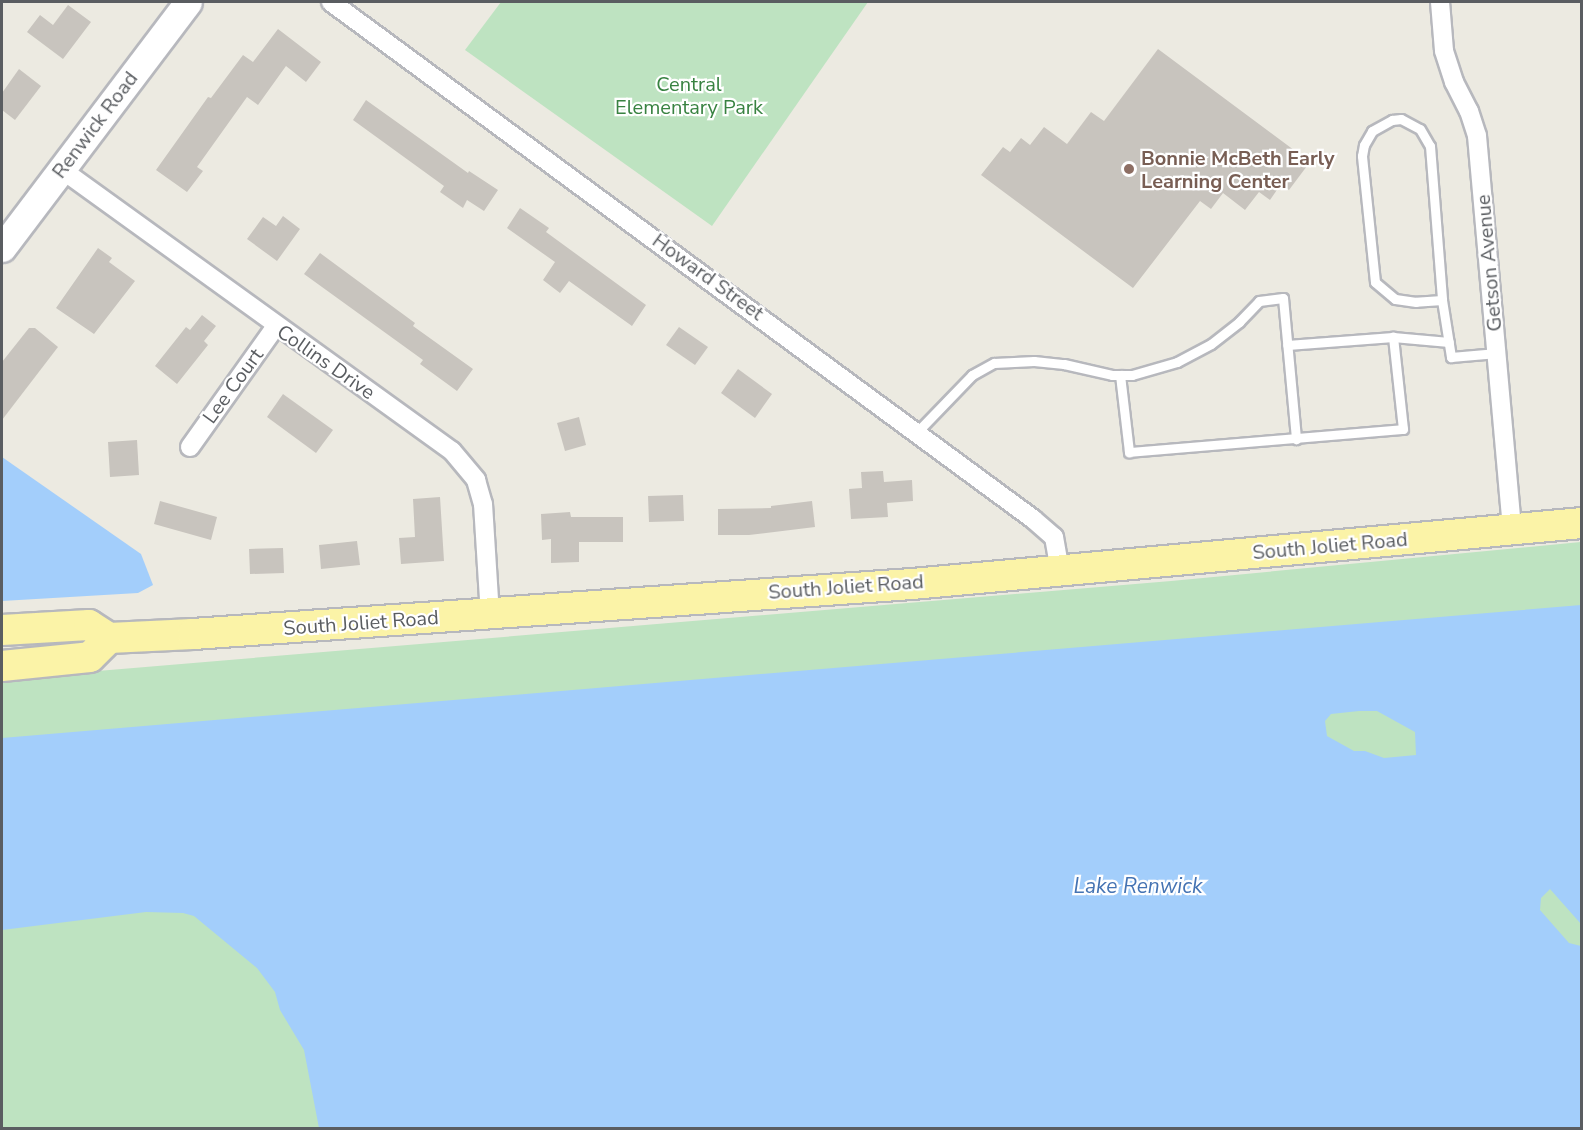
<!DOCTYPE html>
<html>
<head>
<meta charset="utf-8">
<style>
	body { margin:0 }
	#map { position:relative; width:1583px; height:1130px; overflow:hidden; background:#eceae1; font-family:"Nunito Sans",sans-serif }
	div>[style] { position:absolute }
	[style*='--x'] { left:calc(var(--x)*1px); top:calc(var(--y)*1px); width:calc(var(--w)*1px); rotate:calc(var(--a)*1deg) }
	.green>* { inset:0; background:#bee3c1 }
	.water>* { inset:0; background:#a3cefb }
	.building>* { inset:0; background:#c8c4be }
	.roads { filter:drop-shadow(2px 0 #b7b8bd) drop-shadow(-2px 0 #b7b8bd) drop-shadow(0 2px #b7b8bd) drop-shadow(0 -2px #b7b8bd) }
	.lane>* { height:9px; margin:-4.5px; padding:0 4.5px; transform-origin:4.5px; border-radius:4.5px; background:#fff }
	.street>* { height:18px; margin:-9px; padding:0 9px; transform-origin:9px; border-radius:9px; background:#fff }
	.secondary>* { height:27px; margin:-13.5px; padding:0 13.5px; transform-origin:13.5px; border-radius:13.5px; background:#fff }
	.primary>* { height:30px; margin:-15px; padding:0 15px; transform-origin:15px; border-radius:15px; background:#fbf3a7 }
	.dots>* { width:16px; height:16px; translate:-50% -50%; box-sizing:border-box; border:3px solid #fff; border-radius:50% }
	span { translate:-50% -50%; white-space:nowrap; text-align:center; line-height:1.15; -webkit-text-stroke:4.5px #fff; paint-order:stroke }
	.park-label { font-size:20px; color:#388241 }
	.street-label { font-size:20px; color:#5a5d61 }
	.education-label { font-size:20px; color:#785e54; font-weight:700 }
	.left { translate:0 -50%; text-align:left }
	.water-label { font-size:21px; color:#4473b3; font-style:italic }
	.frame { position:absolute; inset:0; border:3px solid #5a5d61; pointer-events:none }
</style>
</head>
<body>
<div id="map">
	<div class="green">
		<i style="clip-path:polygon(501px 2px,868px 2px,712px 226px,465px 50px)"></i>
		<i style="clip-path:polygon(1581px 542px,1581px 1128px,2px 1128px,2px 679px,1171px 581px)"></i>
	</div>
	<div class="water">
		<i style="clip-path:polygon(2px 457px,141px 554px,153px 585px,138px 593px,2px 601px)"></i>
		<i style="clip-path:polygon(evenodd,1581px 605px,1581px 924px,1550px 889px,1541px 898px,1540px 910px,1569px 943px,1581px 946px,1581px 1128px,319px 1128px,304px 1050px,280px 1010px,275px 992px,257px 968px,194px 916px,183px 913px,146px 912px,2px 930px,2px 738px,1581px 605px,1359px 711px,1377px 711px,1415px 732px,1416px 755px,1384px 758px,1365px 751px,1354px 751px,1327px 736px,1325px 721px,1331px 714px,1359px 711px)"></i>
	</div>
	<div class="building">
		<i style="clip-path:polygon(68px 5px,91px 22px,63px 59px,27px 32px,40px 15px,53px 25px)"></i>
		<i style="clip-path:polygon(278px 29px,321px 62px,306px 82px,286px 66px,258px 105px,247px 97px,197px 167px,203px 171px,187px 192px,156px 170px,208px 97px,211px 98px,243px 55px,253px 62px)"></i>
		<i style="clip-path:polygon(1158px 49px,1310px 162px,1289px 190px,1281px 184px,1270px 200px,1259px 192px,1245px 210px,1223px 193px,1211px 209px,1200px 201px,1133px 288px,981px 175px,1003px 147px,1010px 152px,1021px 138px,1030px 145px,1044px 127px,1067px 144px,1091px 112px,1104px 121px)"></i>
		<i style="clip-path:polygon(19px 69px,41px 86px,15px 120px,2px 110px,2px 93px)"></i>
		<i style="clip-path:polygon(366px 100px,468px 173px,469px 171px,498px 190px,484px 211px,467px 200px,463px 208px,440px 192px,444px 186px,353px 120px)"></i>
		<i style="clip-path:polygon(520px 208px,549px 228px,546px 232px,646px 305px,632px 326px,569px 281px,560px 293px,543px 280px,555px 262px,507px 228px)"></i>
		<i style="clip-path:polygon(283px 216px,300px 229px,277px 261px,247px 239px,263px 217px,276px 226px)"></i>
		<i style="clip-path:polygon(98px 248px,112px 258px,109px 262px,135px 281px,94px 334px,56px 308px)"></i>
		<i style="clip-path:polygon(320px 253px,415px 323px,413px 326px,473px 369px,457px 391px,420px 364px,423px 360px,304px 274px)"></i>
		<i style="clip-path:polygon(202px 315px,216px 326px,204px 341px,208px 345px,177px 384px,155px 366px,186px 327px,190px 330px)"></i>
		<i style="clip-path:polygon(679px 327px,708px 347px,695px 365px,666px 345px)"></i>
		<i style="clip-path:polygon(29px 328px,35px 328px,58px 347px,2px 420px,2px 362px)"></i>
		<i style="clip-path:polygon(738px 369px,772px 394px,755px 418px,721px 393px)"></i>
		<i style="clip-path:polygon(283px 394px,333px 430px,316px 453px,267px 417px)"></i>
		<i style="clip-path:polygon(579px 417px,586px 445px,565px 451px,557px 423px)"></i>
		<i style="clip-path:polygon(137px 440px,139px 475px,110px 477px,108px 442px)"></i>
		<i style="clip-path:polygon(883px 471px,884px 482px,912px 480px,913px 501px,887px 503px,888px 517px,851px 519px,849px 489px,862px 488px,861px 472px)"></i>
		<i style="clip-path:polygon(683px 495px,684px 521px,649px 522px,648px 496px)"></i>
		<i style="clip-path:polygon(440px 497px,444px 561px,401px 564px,399px 538px,415px 537px,413px 499px)"></i>
		<i style="clip-path:polygon(160px 501px,217px 517px,211px 540px,154px 524px)"></i>
		<i style="clip-path:polygon(812px 501px,815px 527px,749px 535px,718px 535px,718px 509px,771px 508px,771px 506px)"></i>
		<i style="clip-path:polygon(570px 512px,571px 517px,623px 517px,623px 542px,579px 542px,579px 562px,551px 563px,551px 539px,542px 540px,541px 514px)"></i>
		<i style="clip-path:polygon(357px 541px,360px 565px,321px 569px,319px 545px)"></i>
		<i style="clip-path:polygon(283px 548px,284px 573px,250px 574px,249px 549px)"></i>
	</div>
	<div class="roads">
		<div class="lane">
			<i style="--x:1442;--y:300;--w:26;--a:176"></i>
			<i style="--x:1416;--y:302;--w:21;--a:-172"></i>
			<i style="--x:1395;--y:299;--w:26;--a:-140"></i>
			<i style="--x:1375;--y:282;--w:127;--a:-95.9"></i>
			<i style="--x:1362;--y:156;--w:11;--a:-80"></i>
			<i style="--x:1364;--y:145;--w:16;--a:-60"></i>
			<i style="--x:1372;--y:131;--w:23;--a:-29"></i>
			<i style="--x:1392;--y:120;--w:9;--a:-6"></i>
			<i style="--x:1401;--y:119;--w:21;--a:28"></i>
			<i style="--x:1420;--y:129;--w:20;--a:60"></i>
			<i style="--x:1430;--y:146;--w:154;--a:85.5"></i>
			<i style="--x:1442;--y:300;--w:58;--a:81"></i>
			<i style="--x:1451;--y:357;--w:46;--a:-5"></i>
			<i style="--x:1393;--y:337;--w:56;--a:5.1"></i>
			<i style="--x:1120;--y:375;--w:78;--a:83.3"></i>
			<i style="--x:1129;--y:452;--w:275;--a:-4.8"></i>
			<i style="--x:1403;--y:429;--w:93;--a:-96.2"></i>
			<i style="--x:1393;--y:337;--w:106;--a:175.7"></i>
			<i style="--x:918;--y:431;--w:78;--a:-46"></i>
			<i style="--x:972;--y:375;--w:25;--a:-29"></i>
			<i style="--x:994;--y:363;--w:40;--a:-2.9"></i>
			<i style="--x:1034;--y:361;--w:30;--a:6"></i>
			<i style="--x:1064;--y:364;--w:49;--a:12.9"></i>
			<i style="--x:1112;--y:375;--w:20;--a:0"></i>
			<i style="--x:1132;--y:375;--w:47;--a:-16.1"></i>
			<i style="--x:1177;--y:362;--w:38;--a:-28"></i>
			<i style="--x:1211;--y:344;--w:36;--a:-38"></i>
			<i style="--x:1239;--y:322;--w:29;--a:-46"></i>
			<i style="--x:1259;--y:301;--w:24;--a:-7"></i>
			<i style="--x:1283;--y:298;--w:142;--a:84.7"></i>
		</div>
		<div class="street">
			<i style="--x:331;--y:2;--w:872;--a:36.37"></i>
			<i style="--x:1033;--y:519;--w:28;--a:41"></i>
			<i style="--x:1054;--y:537;--w:34;--a:80"></i>
			<i style="--x:1440;--y:2;--w:49;--a:85.3"></i>
			<i style="--x:1444;--y:51;--w:33;--a:72"></i>
			<i style="--x:1454;--y:82;--w:33;--a:63"></i>
			<i style="--x:1469;--y:111;--w:26;--a:72"></i>
			<i style="--x:1477;--y:136;--w:396;--a:84.9"></i>
			<i style="--x:61;--y:169;--w:482;--a:35.8"></i>
			<i style="--x:452;--y:451;--w:38;--a:50"></i>
			<i style="--x:476;--y:480;--w:25;--a:74"></i>
			<i style="--x:483;--y:504;--w:110;--a:86.4"></i>
			<i style="--x:190;--y:447;--w:148;--a:-54.6"></i>
		</div>
		<div class="secondary">
			<i style="--x:2;--y:248;--w:308;--a:-52.9"></i>
		</div>
		<div class="primary">
			<i style="--x:2;--y:630;--w:87;--a:-3.3"></i>
			<i style="--x:89;--y:625;--w:24;--a:33"></i>
			<i style="--x:109;--y:638;--w:84;--a:-2.7"></i>
			<i style="--x:193;--y:634;--w:721;--a:-3.98"></i>
			<i style="--x:912;--y:584;--w:673;--a:-5.2"></i>
			<i style="--x:2;--y:666;--w:88;--a:-5.8"></i>
			<i style="--x:90;--y:657;--w:27;--a:-45"></i>
		</div>
	</div>
	<div class="dots">
		<i style="left:1129px;top:169px;background:#8d6e63"></i>
	</div>
	<div class="park-label">
		<span style="left:689px;top:96px">Central<br>Elementary Park</span>
	</div>
	<div class="street-label">
		<span style="left:95px;top:125px;rotate:-53deg">Renwick Road</span>
		<span style="left:1489px;top:263px;rotate:-95deg">Getson Avenue</span>
		<span style="left:708px;top:277px;rotate:36deg">Howard Street</span>
		<span style="left:326px;top:362px;rotate:35deg">Collins Drive</span>
		<span style="left:233px;top:386px;rotate:-54deg">Lee Court</span>
		<span style="left:1330px;top:546px;rotate:-5deg">South Joliet Road</span>
		<span style="left:846px;top:587px;rotate:-4deg">South Joliet Road</span>
		<span style="left:361px;top:623px;rotate:-4deg">South Joliet Road</span>
	</div>
	<div class="education-label">
		<span class="left" style="left:1141px;top:170px">Bonnie McBeth Early<br>Learning Center</span>
	</div>
	<div class="water-label">
		<span style="left:1138px;top:886px">Lake Renwick</span>
	</div>
	<div class="frame"></div>
</div>
</body>
</html>
